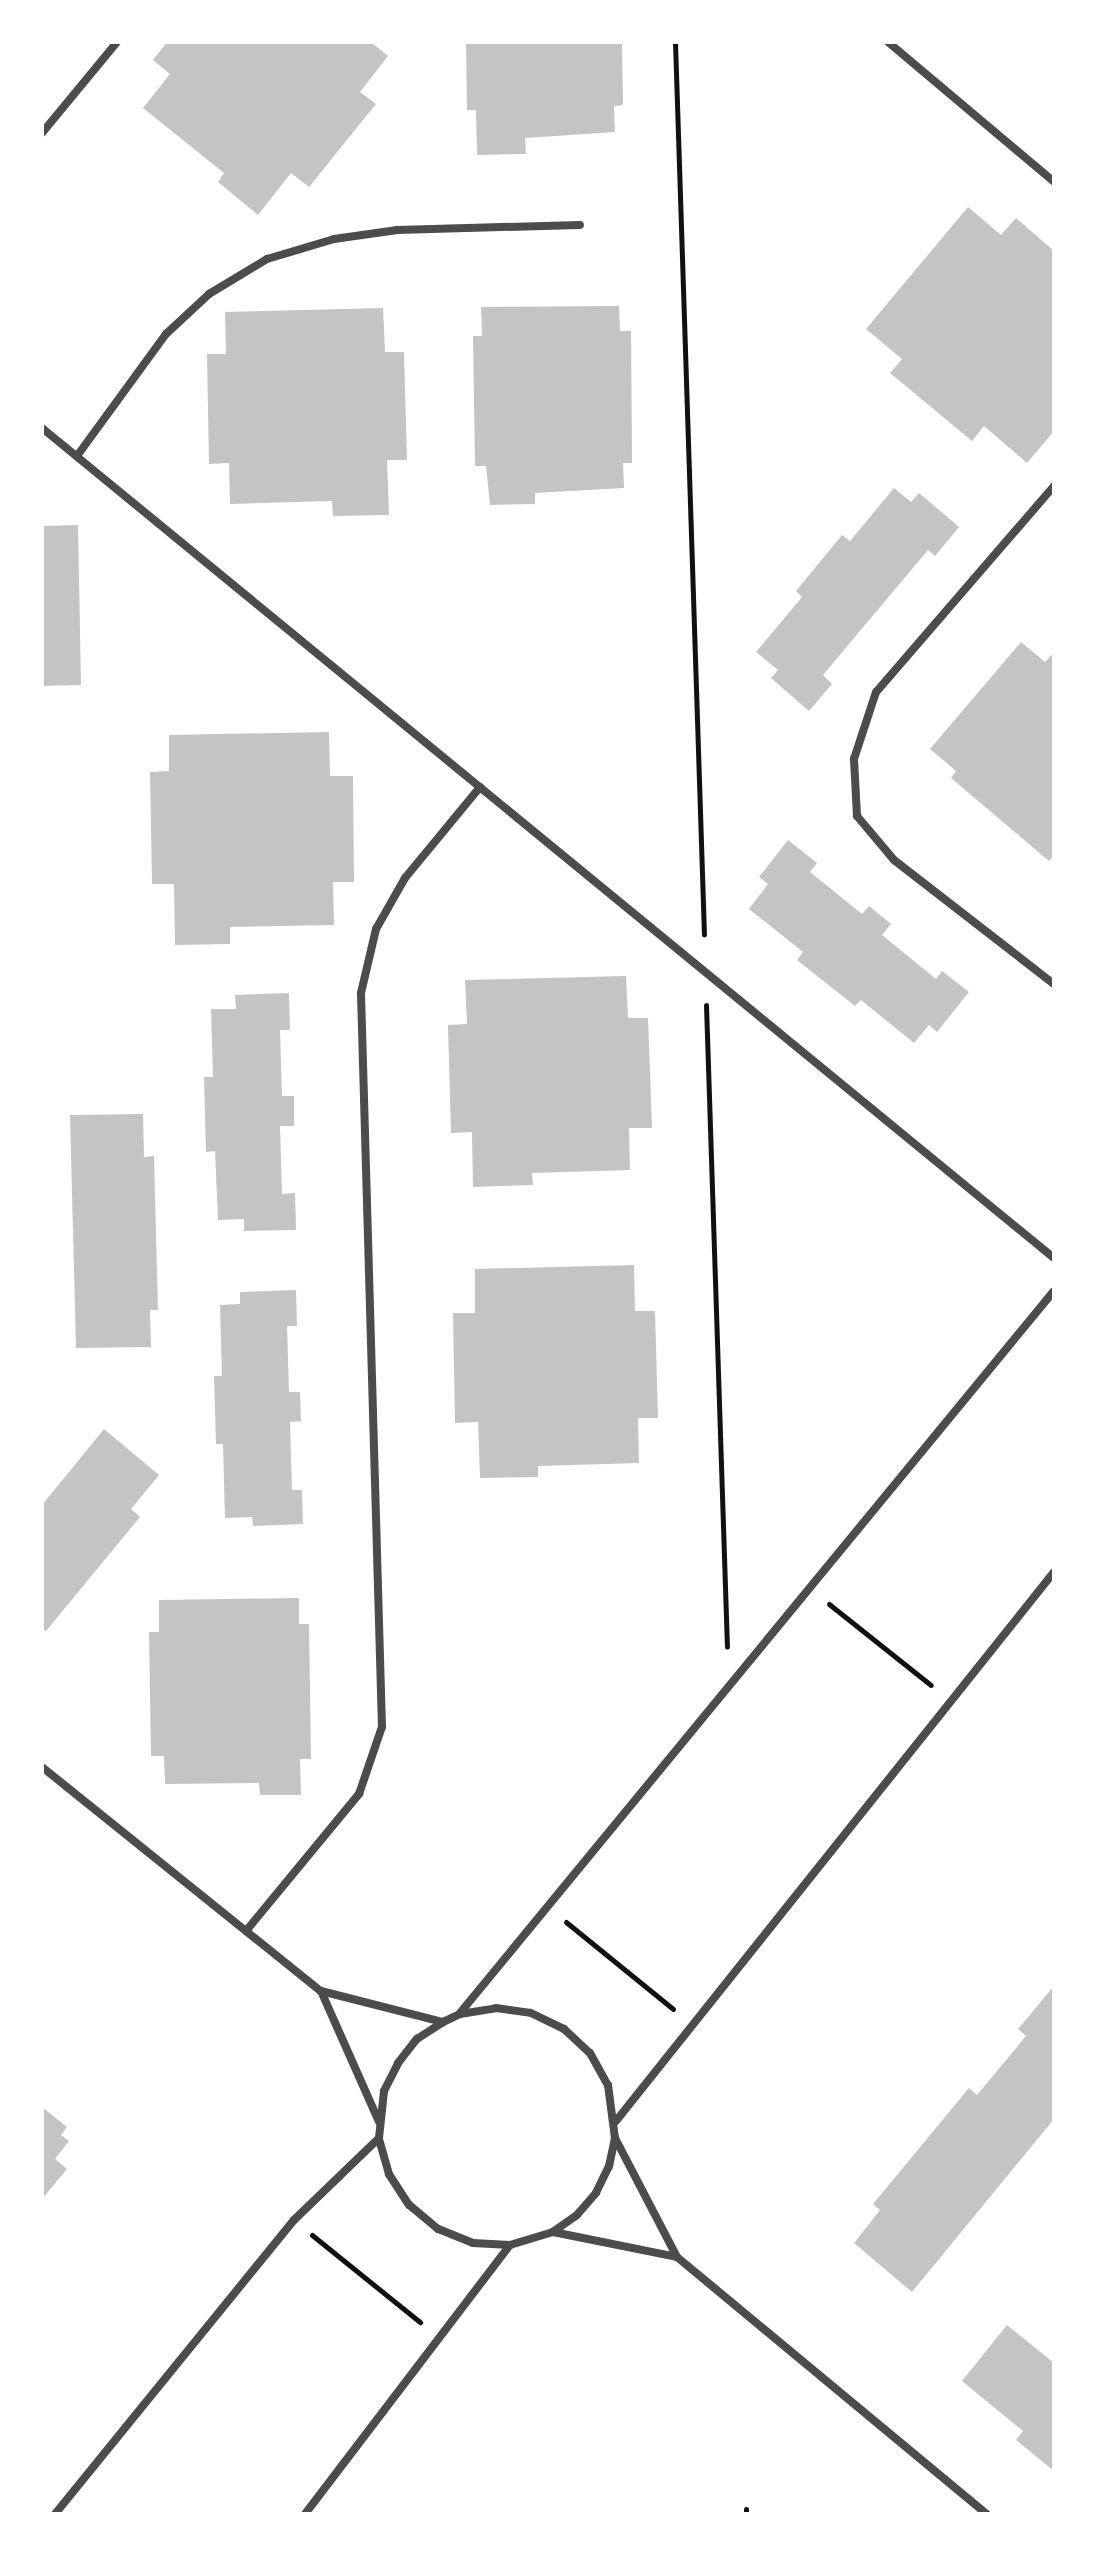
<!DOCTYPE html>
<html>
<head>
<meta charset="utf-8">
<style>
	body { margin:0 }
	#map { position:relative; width:1096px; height:2556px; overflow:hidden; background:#fff; font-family:"Alegreya Sans",sans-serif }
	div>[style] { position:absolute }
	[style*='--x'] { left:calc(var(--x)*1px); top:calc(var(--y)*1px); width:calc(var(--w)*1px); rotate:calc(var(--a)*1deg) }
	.building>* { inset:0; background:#c4c4c4 }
	.path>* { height:5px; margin:-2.5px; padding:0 2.5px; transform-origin:2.5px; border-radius:2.5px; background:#111 }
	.minor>* { height:8px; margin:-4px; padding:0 4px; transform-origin:4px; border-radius:4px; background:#4c4c4c }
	span { translate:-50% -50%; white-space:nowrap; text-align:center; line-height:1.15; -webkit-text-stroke:8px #fff; paint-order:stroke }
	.frame { position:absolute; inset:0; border:44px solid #fff; pointer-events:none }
</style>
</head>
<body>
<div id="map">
	<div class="building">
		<i style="clip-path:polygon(167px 42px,371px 42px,388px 56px,360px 92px,376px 104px,309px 187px,291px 173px,258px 215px,218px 182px,224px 173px,143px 108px,170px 74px,153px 60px)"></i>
		<i style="clip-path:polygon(466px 42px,622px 42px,623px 105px,614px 106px,615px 132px,525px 138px,526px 154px,477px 155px,476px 110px,467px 110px)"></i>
		<i style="clip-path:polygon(968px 207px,1001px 235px,1016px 218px,1054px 251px,1054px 431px,1027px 463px,984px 426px,972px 441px,890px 373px,902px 359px,866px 329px)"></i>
		<i style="clip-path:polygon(619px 306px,620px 331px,631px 331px,632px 463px,623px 463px,624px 488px,535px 493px,535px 504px,490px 505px,486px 466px,475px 466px,473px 336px,482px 336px,481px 307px)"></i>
		<i style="clip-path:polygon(383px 308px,385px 352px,404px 352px,407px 460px,387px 460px,389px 515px,333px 516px,332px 501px,230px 504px,229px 463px,209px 464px,207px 354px,226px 354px,225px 312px)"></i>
		<i style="clip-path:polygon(894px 488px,911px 502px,919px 493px,959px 527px,935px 556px,928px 550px,823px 675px,832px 684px,809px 711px,771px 678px,778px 670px,756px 652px,802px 597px,796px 591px,842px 535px,850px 541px)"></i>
		<i style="clip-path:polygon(78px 525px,81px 685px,42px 686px,42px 526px)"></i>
		<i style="clip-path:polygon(1021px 642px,1045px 662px,1054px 652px,1054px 855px,1049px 861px,951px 778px,956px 771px,930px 749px)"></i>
		<i style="clip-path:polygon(329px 732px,330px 776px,353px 776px,354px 882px,333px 882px,334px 925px,230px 927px,230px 944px,175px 945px,174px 884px,152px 884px,150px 772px,169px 771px,169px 735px)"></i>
		<i style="clip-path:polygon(788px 840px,817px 863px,810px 872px,862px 914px,869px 906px,891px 924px,882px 935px,936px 979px,942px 971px,969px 992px,937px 1032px,929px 1025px,914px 1043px,861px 1000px,855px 1006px,797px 960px,803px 952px,749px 909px,768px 884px,759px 877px)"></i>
		<i style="clip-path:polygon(626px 976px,628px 1018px,648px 1018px,652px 1128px,629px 1128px,630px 1170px,532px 1173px,533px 1185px,473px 1187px,472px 1132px,451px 1133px,448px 1025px,467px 1024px,465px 980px)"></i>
		<i style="clip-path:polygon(289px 993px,290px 1030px,280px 1030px,282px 1096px,294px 1096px,294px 1126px,280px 1126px,282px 1194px,295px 1193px,296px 1230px,244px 1231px,244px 1219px,218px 1220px,215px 1151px,206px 1152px,204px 1077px,213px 1077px,211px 1009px,236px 1009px,235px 995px)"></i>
		<i style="clip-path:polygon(143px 1114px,144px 1157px,154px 1156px,158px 1310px,150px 1310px,151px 1347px,76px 1348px,70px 1115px)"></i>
		<i style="clip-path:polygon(634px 1265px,635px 1311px,655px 1311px,658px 1418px,638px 1418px,639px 1463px,538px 1466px,538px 1477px,480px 1478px,478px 1422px,455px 1423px,453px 1313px,475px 1313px,475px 1269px)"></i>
		<i style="clip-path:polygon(296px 1290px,297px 1326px,287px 1326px,289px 1392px,300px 1392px,301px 1421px,290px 1422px,292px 1490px,302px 1490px,303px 1524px,253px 1526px,252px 1517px,225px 1518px,223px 1444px,216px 1444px,214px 1376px,222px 1376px,220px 1305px,240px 1304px,240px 1292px)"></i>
		<i style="clip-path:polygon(104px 1429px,159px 1475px,131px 1509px,140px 1517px,46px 1631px,42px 1628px,42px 1505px)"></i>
		<i style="clip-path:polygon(299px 1598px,299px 1624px,309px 1624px,311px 1759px,300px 1759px,301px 1795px,260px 1795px,259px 1783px,165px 1784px,164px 1756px,151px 1756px,149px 1632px,159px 1632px,159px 1600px)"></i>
		<i style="clip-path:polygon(1054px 1986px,1054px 2119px,912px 2292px,854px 2243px,880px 2210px,873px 2204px,969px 2088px,977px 2095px,1026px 2036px,1018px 2029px)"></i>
		<i style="clip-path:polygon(42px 2107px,67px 2127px,61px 2135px,69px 2141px,55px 2159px,67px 2169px,42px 2199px)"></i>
		<i style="clip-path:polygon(1007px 2325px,1054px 2363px,1054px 2471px,1016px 2440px,1023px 2431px,962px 2381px)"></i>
	</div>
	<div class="path">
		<i style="--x:675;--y:42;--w:893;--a:88.14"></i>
		<i style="--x:706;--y:1005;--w:642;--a:88.13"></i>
		<i style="--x:829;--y:1604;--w:130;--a:38.5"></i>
		<i style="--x:566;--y:1922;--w:138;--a:39.1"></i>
		<i style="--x:312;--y:2235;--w:139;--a:38.9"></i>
		<i style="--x:746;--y:2509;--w:5;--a:90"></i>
	</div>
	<div class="minor">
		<i style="--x:888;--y:42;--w:217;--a:40.1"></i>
		<i style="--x:42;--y:133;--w:118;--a:-50.5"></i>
		<i style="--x:42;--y:428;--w:1309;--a:39.36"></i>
		<i style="--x:77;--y:456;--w:151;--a:-53.9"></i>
		<i style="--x:166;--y:334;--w:59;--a:-42.9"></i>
		<i style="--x:209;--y:294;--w:68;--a:-31.1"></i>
		<i style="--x:267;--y:259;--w:70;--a:-16.6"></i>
		<i style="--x:334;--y:239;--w:64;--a:-8.1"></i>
		<i style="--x:397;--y:230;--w:183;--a:-1.6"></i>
		<i style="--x:1054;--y:486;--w:272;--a:130.8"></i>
		<i style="--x:876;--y:692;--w:71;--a:108.2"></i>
		<i style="--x:854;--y:759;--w:57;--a:87"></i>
		<i style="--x:857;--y:816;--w:57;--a:49.9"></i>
		<i style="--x:894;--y:860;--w:202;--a:37.8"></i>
		<i style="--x:42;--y:1767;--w:358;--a:38.8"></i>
		<i style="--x:321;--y:1991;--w:126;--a:14.3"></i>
		<i style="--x:443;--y:2022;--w:19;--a:-25"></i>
		<i style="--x:460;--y:2014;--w:36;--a:-9"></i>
		<i style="--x:496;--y:2008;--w:35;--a:8"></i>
		<i style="--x:531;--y:2013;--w:37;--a:26"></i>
		<i style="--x:564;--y:2029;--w:35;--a:43"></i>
		<i style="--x:590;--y:2053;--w:37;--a:61"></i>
		<i style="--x:608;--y:2085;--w:53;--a:82.5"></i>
		<i style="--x:615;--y:2138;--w:29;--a:102"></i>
		<i style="--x:609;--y:2166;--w:30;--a:116"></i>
		<i style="--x:596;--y:2193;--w:29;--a:131"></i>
		<i style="--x:577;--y:2215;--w:29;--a:145"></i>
		<i style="--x:553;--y:2232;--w:45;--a:163.2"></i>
		<i style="--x:510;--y:2245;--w:37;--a:-177"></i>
		<i style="--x:473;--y:2243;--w:38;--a:-158"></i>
		<i style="--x:438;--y:2229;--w:38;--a:-140"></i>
		<i style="--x:409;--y:2205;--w:37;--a:-123"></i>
		<i style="--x:389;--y:2174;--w:37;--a:-106"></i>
		<i style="--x:379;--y:2138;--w:47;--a:-83.9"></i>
		<i style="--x:384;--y:2091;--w:31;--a:-63"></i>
		<i style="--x:398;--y:2063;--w:31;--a:-52"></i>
		<i style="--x:417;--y:2039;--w:31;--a:-33"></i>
		<i style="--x:246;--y:1931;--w:178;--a:-50.5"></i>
		<i style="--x:359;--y:1794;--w:71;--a:-71.1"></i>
		<i style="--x:382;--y:1727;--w:734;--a:-91.64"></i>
		<i style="--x:361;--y:993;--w:66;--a:-76.8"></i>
		<i style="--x:376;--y:929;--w:59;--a:-60.4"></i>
		<i style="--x:405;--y:878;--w:118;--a:-50.5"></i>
		<i style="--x:321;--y:1991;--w:143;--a:66.1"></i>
		<i style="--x:460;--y:2013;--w:935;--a:-50.56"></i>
		<i style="--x:616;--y:2121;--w:702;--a:-51.42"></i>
		<i style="--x:615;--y:2138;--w:134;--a:62.5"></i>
		<i style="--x:677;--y:2257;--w:403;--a:39.7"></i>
		<i style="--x:553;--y:2232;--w:126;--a:11.4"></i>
		<i style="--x:55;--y:2514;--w:379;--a:-50.9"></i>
		<i style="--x:294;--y:2220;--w:118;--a:-44"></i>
		<i style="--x:305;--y:2514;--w:338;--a:-52.7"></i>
	</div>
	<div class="frame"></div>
</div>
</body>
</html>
